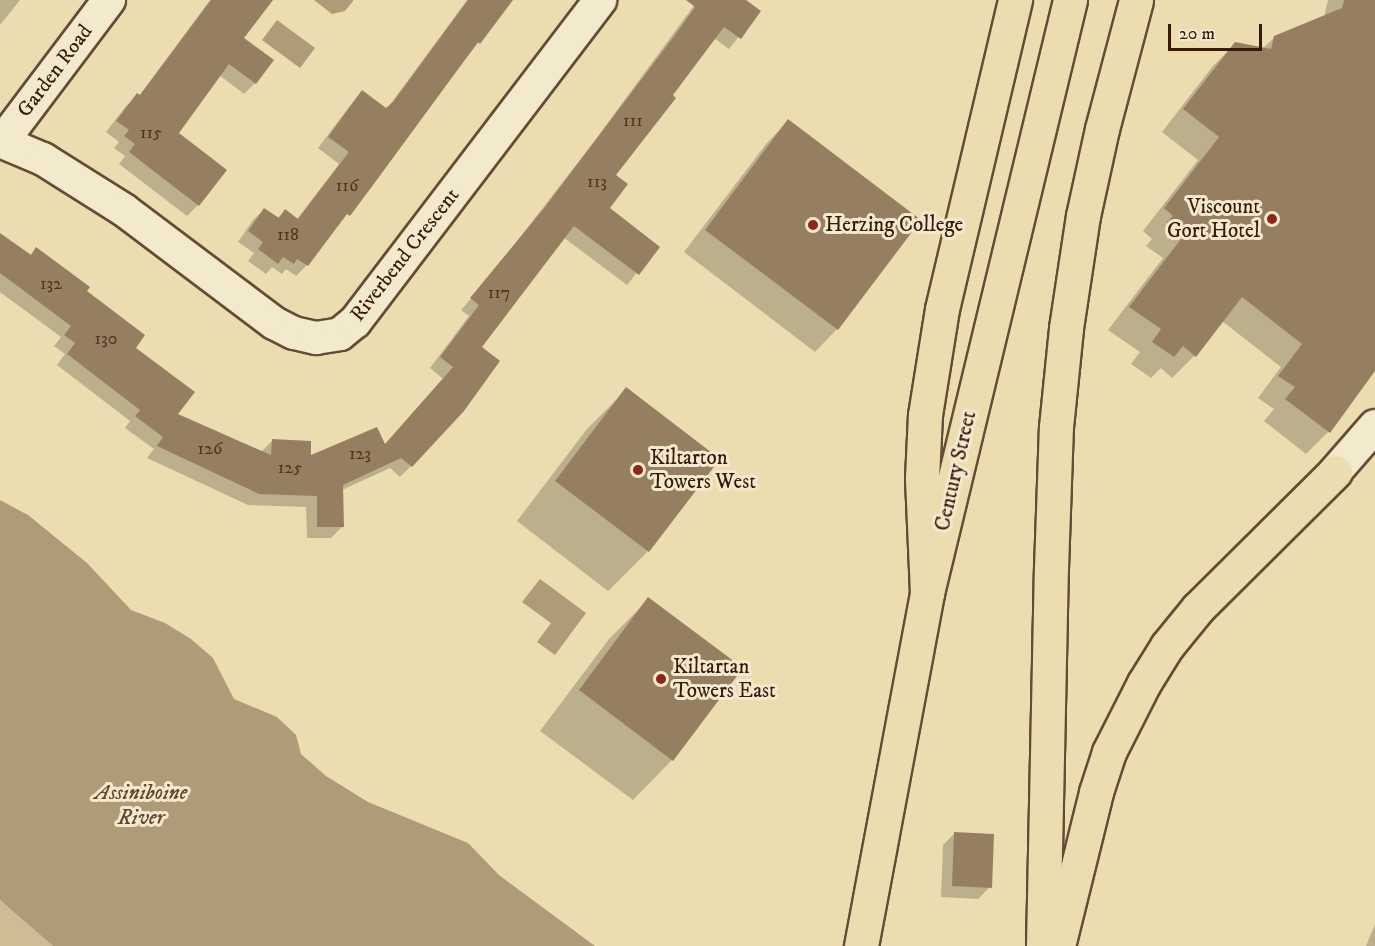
<!DOCTYPE html>
<html>
<head>
<meta charset="utf-8">
<style>
	body { margin:0 }
	#map { position:relative; width:1375px; height:946px; overflow:hidden; background:#ecddb0; font-family:"IM FELL DW Pica",serif }
	div>[style] { position:absolute }
	[style*='--x'] { left:calc(var(--x)*1px); top:calc(var(--y)*1px); width:calc(var(--w)*1px); rotate:calc(var(--a)*1deg) }
	.green>* { inset:0; background:#cebc94 }
	.water>* { inset:0; background:#af9b78 }
	.shadow>* { inset:0; background:#0003 }
	.building>* { inset:0; background:#967f61 }
	.roads { filter:drop-shadow(2px 0 #664b35) drop-shadow(-2px 0 #664b35) drop-shadow(0 2px #664b35) drop-shadow(0 -2px #664b35) }
	.minor>* { height:32px; margin:-16px; padding:0 16px; transform-origin:16px; border-radius:16px; background:#f3e9cc }
	.primary>* { height:33px; margin:-16.5px; padding:0 16.5px; transform-origin:16.5px; border-radius:16.5px; background:#ecddb0 }
	.trunk>* { height:33px; margin:-16.5px; padding:0 16.5px; transform-origin:16.5px; border-radius:16.5px; background:#ecddb0 }
	.dots>* { width:16px; height:16px; translate:-50% -50%; box-sizing:border-box; border:3px solid #f3e9cc; border-radius:50% }
	span { translate:-50% -50%; white-space:nowrap; text-align:center; line-height:1.15; -webkit-text-stroke:6px #f3e9cc; paint-order:stroke }
	.number-label { font-size:18px; color:#503321 }
	.number-label span { -webkit-text-stroke-width:0 }
	.street-label { font-size:21px; color:#391a0c }
	.poi-label { font-size:21px; color:#391a0c }
	.right { translate:-100% -50%; text-align:right }
	.left { translate:0 -50%; text-align:left }
	.water-label { font-size:22px; color:#624732; font-style:italic }
	.scale { position:absolute; left:1168px; top:24px; width:94px; height:27px; box-sizing:border-box; border:3px solid #391a0c; border-top:0; padding-left:8px; font-size:18px; line-height:21px; white-space:nowrap; color:#391a0c; -webkit-text-stroke:4px #f3e9cc; paint-order:stroke }
</style>
</head>
<body>
<div id="map">
	<div class="green">
		<i style="clip-path:polygon(0 900px,53px 946px,0 946px)"></i>
	</div>
	<div class="water">
		<i style="clip-path:polygon(314px 0,353px 0,353px 1px,345px 11px,332px 14px)"></i>
		<i style="clip-path:polygon(277px 20px,315px 48px,300px 68px,262px 40px)"></i>
		<i style="clip-path:polygon(0 500px,28px 515px,87px 563px,131px 610px,165px 623px,191px 639px,213px 658px,234px 699px,277px 717px,296px 735px,301px 754px,326px 776px,368px 802px,468px 843px,499px 875px,595px 946px,53px 946px,0 900px)"></i>
		<i style="clip-path:polygon(540px 579px,586px 613px,555px 655px,537px 642px,551px 623px,522px 602px)"></i>
	</div>
	<div class="shadow">
		<i style="clip-path:polygon(0 0,20px 0,0 25px)"></i>
		<i style="clip-path:polygon(210px 0,254px 0,242px 39px,255px 83px,244px 94px,219px 75px,177px 134px,198px 205px,187px 216px,119px 164px,125px 156px,114px 148px,119px 142px,106px 132px,126px 106px,139px 96px)"></i>
		<i style="clip-path:polygon(467px 0,511px 0,307px 265px,296px 276px,286px 269px,282px 274px,272px 267px,266px 274px,248px 261px,254px 253px,238px 242px,253px 220px,264px 210px,277px 218px,285px 211px,297px 219px,339px 164px,318px 148px,352px 103px,362px 92px,386px 110px)"></i>
		<i style="clip-path:polygon(698px 0,744px 0,759px 11px,729px 49px,714px 38px,614px 175px,608px 209px,658px 247px,627px 285px,563px 237px,480px 348px,411px 466px,400px 477px,390px 468px,342px 490px,342px 527px,331px 538px,307px 538px,306px 507px,248px 505px,147px 458px,154px 449px,125px 428px,130px 421px,57px 365px,65px 354px,54px 346px,61px 337px,0 292px,0 234px,85px 291px,134px 348px,176px 415px,261px 452px,272px 441px,309px 458px,384px 446px,443px 379px,430px 368px,469px 316px,461px 310px,488px 279px,595px 140px)"></i>
		<i style="clip-path:polygon(1328px 0,1375px 0,1375px 369px,1328px 432px,1306px 454px,1264px 421px,1274px 409px,1258px 398px,1281px 367px,1222px 321px,1194px 356px,1172px 378px,1161px 368px,1151px 378px,1131px 364px,1140px 352px,1108px 330px,1163px 258px,1146px 246px,1152px 239px,1143px 231px,1198px 160px,1162px 132px,1213px 66px,1235px 44px,1262px 49px,1275px 37px,1324px 17px)"></i>
		<i style="clip-path:polygon(788px 121px,919px 221px,837px 329px,815px 352px,684px 252px,766px 144px)"></i>
		<i style="clip-path:polygon(627px 389px,718px 459px,648px 551px,608px 591px,517px 521px,587px 429px)"></i>
		<i style="clip-path:polygon(649px 599px,672px 760px,633px 800px,540px 731px,609px 639px)"></i>
		<i style="clip-path:polygon(955px 833px,990px 887px,978px 899px,941px 897px,943px 845px)"></i>
		<i style="clip-path:polygon(1375px 924px,1375px 946px,1366px 946px)"></i>
	</div>
	<div class="building">
		<i style="clip-path:polygon(211px 0,273px 0,244px 38px,274px 60px,256px 84px,229px 64px,179px 133px,227px 170px,199px 206px,129px 152px,135px 144px,124px 136px,129px 130px,116px 121px,137px 93px,140px 95px)"></i>
		<i style="clip-path:polygon(468px 0,513px 0,480px 44px,478px 42px,376px 181px,350px 216px,347px 214px,308px 266px,297px 259px,294px 264px,283px 257px,278px 264px,258px 249px,263px 242px,248px 231px,264px 208px,279px 218px,285px 209px,298px 219px,349px 152px,328px 137px,362px 90px,386px 108px,393px 102px)"></i>
		<i style="clip-path:polygon(686px 0,746px 0,761px 11px,741px 39px,724px 27px,673px 95px,676px 98px,616px 175px,628px 184px,610px 208px,660px 247px,639px 275px,574px 226px,482px 347px,500px 361px,464px 411px,412px 467px,401px 458px,343px 485px,344px 527px,317px 527px,317px 496px,259px 494px,157px 446px,163px 437px,135px 416px,140px 410px,67px 354px,75px 343px,64px 335px,71px 326px,0 273px,0 233px,31px 255px,36px 247px,90px 287px,87px 291px,145px 335px,136px 348px,195px 392px,178px 414px,271px 455px,272px 439px,311px 441px,311px 455px,377px 427px,385px 444px,453px 367px,440px 357px,479px 305px,470px 298px,545px 207px,675px 35px,695px 7px)"></i>
		<i style="clip-path:polygon(1344px 0,1375px 0,1375px 371px,1330px 433px,1285px 399px,1295px 387px,1278px 376px,1302px 344px,1242px 297px,1196px 357px,1183px 346px,1174px 357px,1152px 342px,1161px 329px,1129px 307px,1184px 235px,1166px 223px,1173px 216px,1164px 208px,1219px 137px,1183px 109px,1235px 42px,1271px 49px,1274px 36px,1342px 8px)"></i>
		<i style="clip-path:polygon(788px 119px,921px 220px,838px 330px,705px 230px)"></i>
		<i style="clip-path:polygon(626px 387px,720px 459px,649px 552px,555px 481px)"></i>
		<i style="clip-path:polygon(648px 597px,743px 668px,673px 761px,579px 690px)"></i>
		<i style="clip-path:polygon(954px 832px,994px 834px,992px 888px,952px 886px)"></i>
	</div>
	<div class="roads">
		<div class="minor">
			<i style="--x:0;--y:141;--w:47;--a:22.7"></i>
			<i style="--x:43;--y:159;--w:96;--a:32.2"></i>
			<i style="--x:124;--y:210;--w:188;--a:37"></i>
			<i style="--x:274;--y:323;--w:22;--a:27"></i>
			<i style="--x:294;--y:333;--w:23;--a:13"></i>
			<i style="--x:316;--y:338;--w:24;--a:-9"></i>
			<i style="--x:340;--y:334;--w:19;--a:-39"></i>
			<i style="--x:355;--y:322;--w:405;--a:-52.7"></i>
			<i style="--x:2;--y:142;--w:178;--a:-53"></i>
			<i style="--x:1335;--y:472;--w:61;--a:-49"></i>
		</div>
		<div class="primary">
			<i style="--x:861;--y:946;--w:359;--a:-79.4"></i>
			<i style="--x:927;--y:593;--w:610;--a:-76.44"></i>
			<i style="--x:1043;--y:946;--w:378;--a:-88.8"></i>
			<i style="--x:1051;--y:568;--w:141;--a:-88"></i>
			<i style="--x:1056;--y:427;--w:100;--a:-84.2"></i>
			<i style="--x:1066;--y:328;--w:113;--a:-81.4"></i>
			<i style="--x:1083;--y:216;--w:89;--a:-77.7"></i>
			<i style="--x:1102;--y:129;--w:133;--a:-75.2"></i>
			<i style="--x:1058;--y:946;--w:159;--a:-76.1"></i>
			<i style="--x:1096;--y:792;--w:42;--a:-72"></i>
			<i style="--x:1109;--y:752;--w:77;--a:-63.1"></i>
			<i style="--x:1144;--y:683;--w:44;--a:-58.1"></i>
			<i style="--x:1167;--y:646;--w:49;--a:-50.8"></i>
			<i style="--x:1198;--y:608;--w:193;--a:-44.8"></i>
		</div>
		<div class="trunk">
			<i style="--x:927;--y:593;--w:115;--a:-92.5"></i>
			<i style="--x:922;--y:478;--w:63;--a:-87.3"></i>
			<i style="--x:925;--y:415;--w:107;--a:-80.9"></i>
			<i style="--x:942;--y:309;--w:318;--a:-76.7"></i>
		</div>
	</div>
	<div class="dots">
		<i style="left:1272px;top:219px;background:#8f2418"></i>
		<i style="left:813px;top:225px;background:#8f2418"></i>
		<i style="left:638px;top:470px;background:#8f2418"></i>
		<i style="left:661px;top:679px;background:#8f2418"></i>
	</div>
	<div class="number-label">
		<span style="left:633px;top:121px">111</span>
		<span style="left:151px;top:133px">115</span>
		<span style="left:597px;top:182px">113</span>
		<span style="left:347px;top:186px">116</span>
		<span style="left:288px;top:235px">118</span>
		<span style="left:51px;top:284px">132</span>
		<span style="left:499px;top:293px">117</span>
		<span style="left:106px;top:339px">130</span>
		<span style="left:210px;top:449px">126</span>
		<span style="left:360px;top:454px">123</span>
		<span style="left:290px;top:468px">125</span>
	</div>
	<div class="street-label">
		<span style="left:55px;top:71px;rotate:-53deg">Garden Road</span>
		<span style="left:405px;top:255px;rotate:-52deg">Riverbend Crescent</span>
		<span style="left:956px;top:471px;rotate:-77deg">Century Street</span>
	</div>
	<div class="poi-label">
		<span class="right" style="left:1260px;top:219px">Viscount<br>Gort Hotel</span>
		<span class="left" style="left:825px;top:225px">Herzing College</span>
		<span class="left" style="left:650px;top:470px">Kiltarton<br>Towers West</span>
		<span class="left" style="left:673px;top:679px">Kiltartan<br>Towers East</span>
	</div>
	<div class="water-label">
		<span style="left:141px;top:805px">Assiniboine<br>River</span>
	</div>
	<div class="scale">20 m</div>
</div>
</body>
</html>
